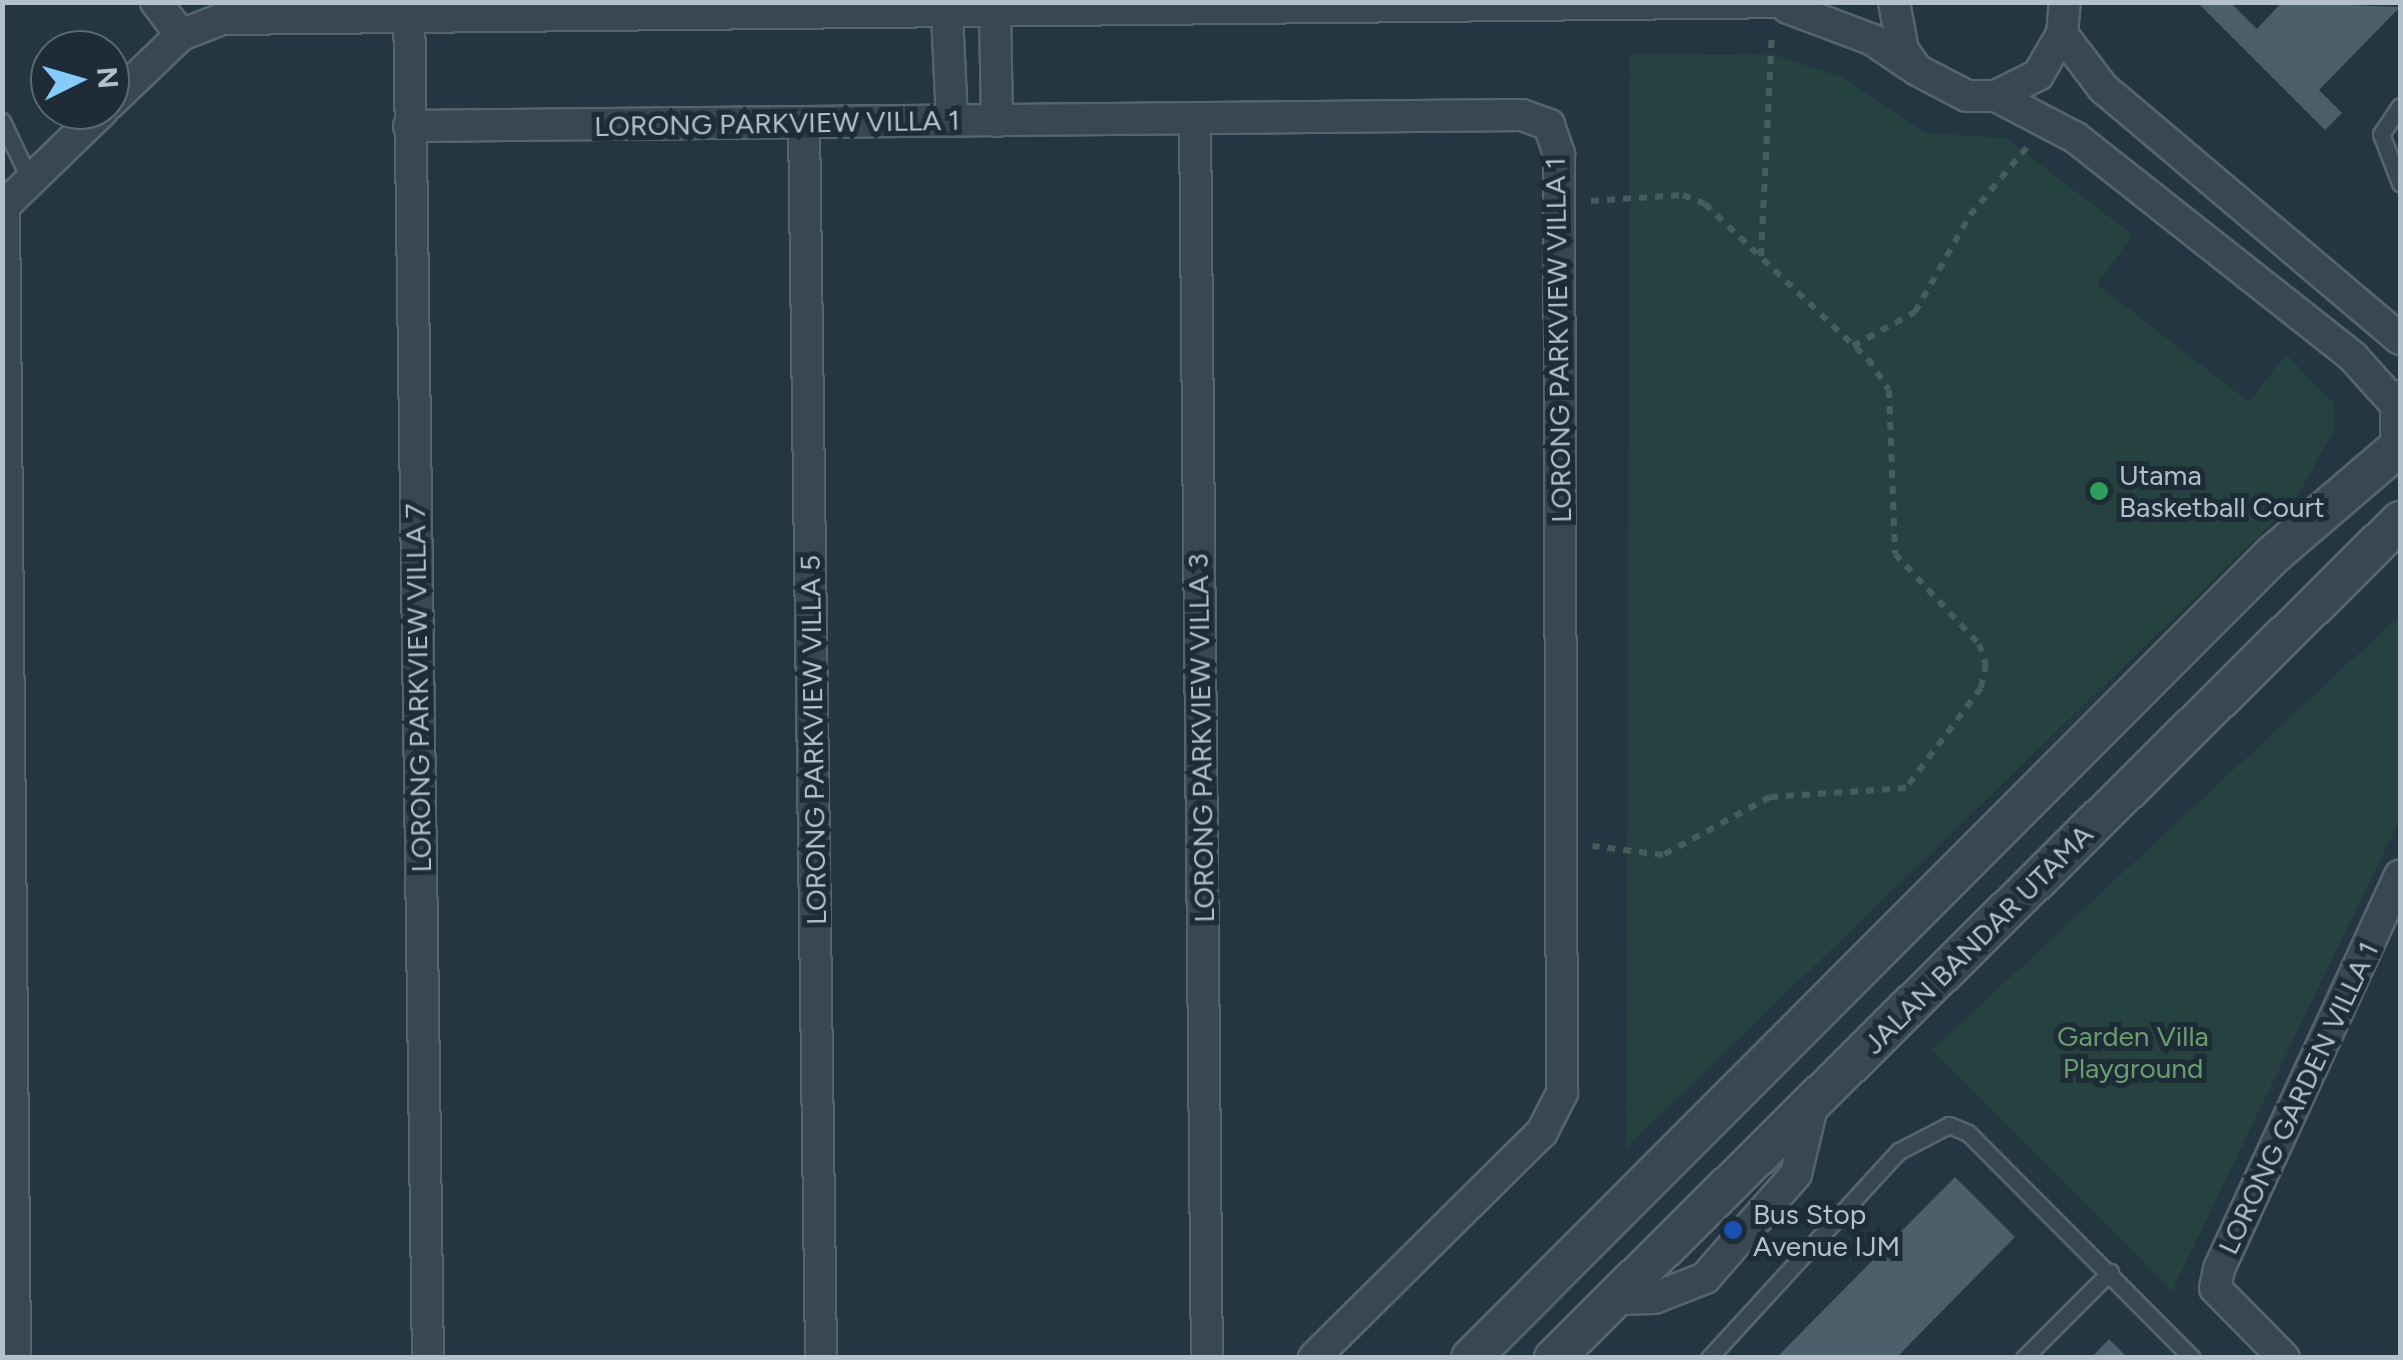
<!DOCTYPE html>
<html>
<head>
<meta charset="utf-8">
<style>
	body { margin:0 }
	#map { position:relative; width:2403px; height:1360px; overflow:hidden; background:#233641; font-family:Figtree,sans-serif }
	div>[style] { position:absolute }
	[style*='--x'] { left:calc(var(--x)*1px); top:calc(var(--y)*1px); width:calc(var(--w)*1px); rotate:calc(var(--a)*1deg) }
	.green>* { inset:0; background:#254240 }
	.building>* { inset:0; background:#4c606c }
	.path>* { height:6px; margin-top:-3px; transform-origin:0; background:repeating-linear-gradient(90deg,#445e5c 0 8px,transparent 0 16px) }
	.roads { filter:drop-shadow(2px 0 #56646e) drop-shadow(-2px 0 #56646e) drop-shadow(0 2px #56646e) drop-shadow(0 -2px #56646e) }
	.service>* { height:15px; margin:-7.5px; padding:0 7.5px; transform-origin:7.5px; border-radius:7.5px; background:#384751 }
	.minor>* { height:30px; margin:-15px; padding:0 15px; transform-origin:15px; border-radius:15px; background:#384751 }
	.tertiary>* { height:38px; margin:-19px; padding:0 19px; transform-origin:19px; border-radius:19px; background:#384751 }
	.dots>* { width:28px; height:28px; translate:-50% -50%; box-sizing:border-box; border:5px solid #1d2c36; border-radius:50% }
	span { translate:-50% -50%; white-space:nowrap; text-align:center; line-height:1.15; -webkit-text-stroke:10px #1d2c36; paint-order:stroke }
	.street-label { font-size:28px; color:#b4c1cb }
	.poi-label { font-size:28px; color:#b4c1cb }
	.left { translate:0 -50%; text-align:left }
	.park-label { font-size:28px; color:#6a9e6c }
	.frame { position:absolute; inset:0; border:5px solid #b4c1cb; pointer-events:none }
	.north { position:absolute; left:30px; top:30px; width:100px; height:100px; box-sizing:border-box; background:#1d2c36; border:2px solid #596872; border-radius:50%; rotate:85deg; font-size:28px; font-weight:700; line-height:40px; text-align:center; color:#b4c1cb }
	.north::after { content:''; display:block; margin:auto; width:35px; height:45px; background:#86cbfe; clip-path:polygon(50% 0,100% 100%,50% 72%,0 100%) }
</style>
</head>
<body>
<div id="map">
	<div class="green">
		<i style="clip-path:polygon(1630px 54px,1774px 55px,1844px 78px,1925px 133px,2005px 138px,2133px 235px,2097px 284px,2249px 402px,2286px 354px,2334px 403px,2335px 429px,2294px 502px,1626px 1148px)"></i>
		<i style="clip-path:polygon(2400px 615px,2400px 819px,2172px 1291px,1932px 1050px)"></i>
	</div>
	<div class="building">
		<i style="clip-path:polygon(2197px 2px,2230px 2px,2257px 29px,2282px 2px,2400px 7px,2319px 90px,2342px 113px,2325px 130px)"></i>
		<i style="clip-path:polygon(1955px 1177px,2015px 1237px,1896px 1358px,1776px 1358px)"></i>
		<i style="clip-path:polygon(2109px 1339px,2128px 1358px,2091px 1358px)"></i>
	</div>
	<div class="path">
		<i style="--x:1591;--y:201;--w:92;--a:-3.7"></i>
		<i style="--x:1683;--y:195;--w:24;--a:22"></i>
		<i style="--x:1705;--y:204;--w:225;--a:43.6"></i>
		<i style="--x:1868;--y:359;--w:37;--a:56"></i>
		<i style="--x:1889;--y:390;--w:164;--a:87.9"></i>
		<i style="--x:1895;--y:554;--w:123;--a:47"></i>
		<i style="--x:1979;--y:644;--w:21;--a:71"></i>
		<i style="--x:1986;--y:664;--w:25;--a:102"></i>
		<i style="--x:1981;--y:688;--w:125;--a:126.9"></i>
		<i style="--x:1906;--y:788;--w:136;--a:176.2"></i>
		<i style="--x:1770;--y:797;--w:122;--a:151.5"></i>
		<i style="--x:1663;--y:855;--w:71;--a:-172.7"></i>
		<i style="--x:1761;--y:256;--w:222;--a:-87.2"></i>
		<i style="--x:1853;--y:346;--w:71;--a:-28.7"></i>
		<i style="--x:1915;--y:312;--w:112;--a:-60.4"></i>
		<i style="--x:1970;--y:215;--w:89;--a:-50"></i>
	</div>
	<div class="roads">
		<div class="service">
			<i style="--x:2400;--y:106;--w:34;--a:124"></i>
			<i style="--x:2381;--y:134;--w:53;--a:68.8"></i>
			<i style="--x:2;--y:121;--w:65;--a:64.6"></i>
			<i style="--x:1709;--y:1358;--w:281;--a:-47.5"></i>
			<i style="--x:1899;--y:1151;--w:56;--a:-27.5"></i>
			<i style="--x:1949;--y:1125;--w:21;--a:23"></i>
			<i style="--x:1968;--y:1133;--w:317;--a:45.1"></i>
			<i style="--x:2024;--y:1358;--w:122;--a:-45"></i>
		</div>
		<div class="minor">
			<i style="--x:156;--y:2;--w:41;--a:52.9"></i>
			<i style="--x:409;--y:2;--w:1356;--a:89.2"></i>
			<i style="--x:1894;--y:2;--w:49;--a:79.4"></i>
			<i style="--x:1903;--y:50;--w:24;--a:55"></i>
			<i style="--x:1917;--y:70;--w:56;--a:27.5"></i>
			<i style="--x:1967;--y:96;--w:29;--a:0"></i>
			<i style="--x:1996;--y:96;--w:47;--a:-26.6"></i>
			<i style="--x:2038;--y:75;--w:48;--a:-59.7"></i>
			<i style="--x:2062;--y:34;--w:32;--a:-85"></i>
			<i style="--x:1788;--y:8;--w:91;--a:20.6"></i>
			<i style="--x:1873;--y:40;--w:46;--a:34.4"></i>
			<i style="--x:947;--y:14;--w:107;--a:87.3"></i>
			<i style="--x:995;--y:14;--w:107;--a:88.9"></i>
			<i style="--x:2062;--y:34;--w:68;--a:52.8"></i>
			<i style="--x:2103;--y:88;--w:389;--a:40.2"></i>
			<i style="--x:1996;--y:96;--w:90;--a:27.7"></i>
			<i style="--x:2076;--y:138;--w:353;--a:38.3"></i>
			<i style="--x:2353;--y:357;--w:69;--a:48"></i>
			<i style="--x:110;--y:103;--w:98;--a:-43.8"></i>
			<i style="--x:181;--y:35;--w:44;--a:-21.3"></i>
			<i style="--x:222;--y:19;--w:1581;--a:-0.62"></i>
			<i style="--x:1195;--y:118;--w:1240;--a:89.45"></i>
			<i style="--x:804;--y:122;--w:1236;--a:89.21"></i>
			<i style="--x:409;--y:126;--w:1113;--a:-0.57"></i>
			<i style="--x:1522;--y:115;--w:29;--a:20"></i>
			<i style="--x:1549;--y:125;--w:31;--a:71"></i>
			<i style="--x:1559;--y:154;--w:939;--a:89.82"></i>
			<i style="--x:1562;--y:1093;--w:44;--a:117.1"></i>
			<i style="--x:1542;--y:1132;--w:321;--a:135.3"></i>
			<i style="--x:4;--y:206;--w:1152;--a:89.45"></i>
			<i style="--x:2;--y:208;--w:141;--a:-44.1"></i>
			<i style="--x:1613;--y:1299;--w:41;--a:-1.4"></i>
			<i style="--x:1654;--y:1298;--w:55;--a:-21.4"></i>
			<i style="--x:1705;--y:1278;--w:138;--a:-48.8"></i>
			<i style="--x:1796;--y:1174;--w:73;--a:-76.5"></i>
			<i style="--x:2284;--y:1358;--w:98;--a:-134.6"></i>
			<i style="--x:2215;--y:1288;--w:19;--a:-78"></i>
			<i style="--x:2219;--y:1269;--w:433;--a:-65.3"></i>
		</div>
		<div class="tertiary">
			<i style="--x:2400;--y:400;--w:32;--a:90"></i>
			<i style="--x:1471;--y:1358;--w:1136;--a:-45.04"></i>
			<i style="--x:2274;--y:554;--w:166;--a:-40.6"></i>
			<i style="--x:1554;--y:1358;--w:1190;--a:-44.69"></i>
		</div>
	</div>
	<div class="dots">
		<i style="left:2099px;top:491px;background:#2e9e5b"></i>
		<i style="left:1733px;top:1230px;background:#1a4fb4"></i>
	</div>
	<div class="street-label">
		<span style="left:777px;top:123px;rotate:-1deg">LORONG PARKVIEW VILLA 1</span>
		<span style="left:1558px;top:340px;rotate:-91deg">LORONG PARKVIEW VILLA 1</span>
		<span style="left:418px;top:688px;rotate:-91deg">LORONG PARKVIEW VILLA 7</span>
		<span style="left:1201px;top:738px;rotate:-91deg">LORONG PARKVIEW VILLA 3</span>
		<span style="left:813px;top:740px;rotate:-91deg">LORONG PARKVIEW VILLA 5</span>
		<span style="left:1978px;top:939px;rotate:-45deg">JALAN BANDAR UTAMA</span>
		<span style="left:2298px;top:1098px;rotate:-65deg">LORONG GARDEN VILLA 1</span>
	</div>
	<div class="poi-label">
		<span class="left" style="left:2119px;top:491px">Utama<br>Basketball Court</span>
		<span class="left" style="left:1753px;top:1230px">Bus Stop<br>Avenue IJM</span>
	</div>
	<div class="park-label">
		<span style="left:2133px;top:1052px">Garden Villa<br>Playground</span>
	</div>
	<div class="frame"></div>
	<div class="north">N</div>
</div>
</body>
</html>
